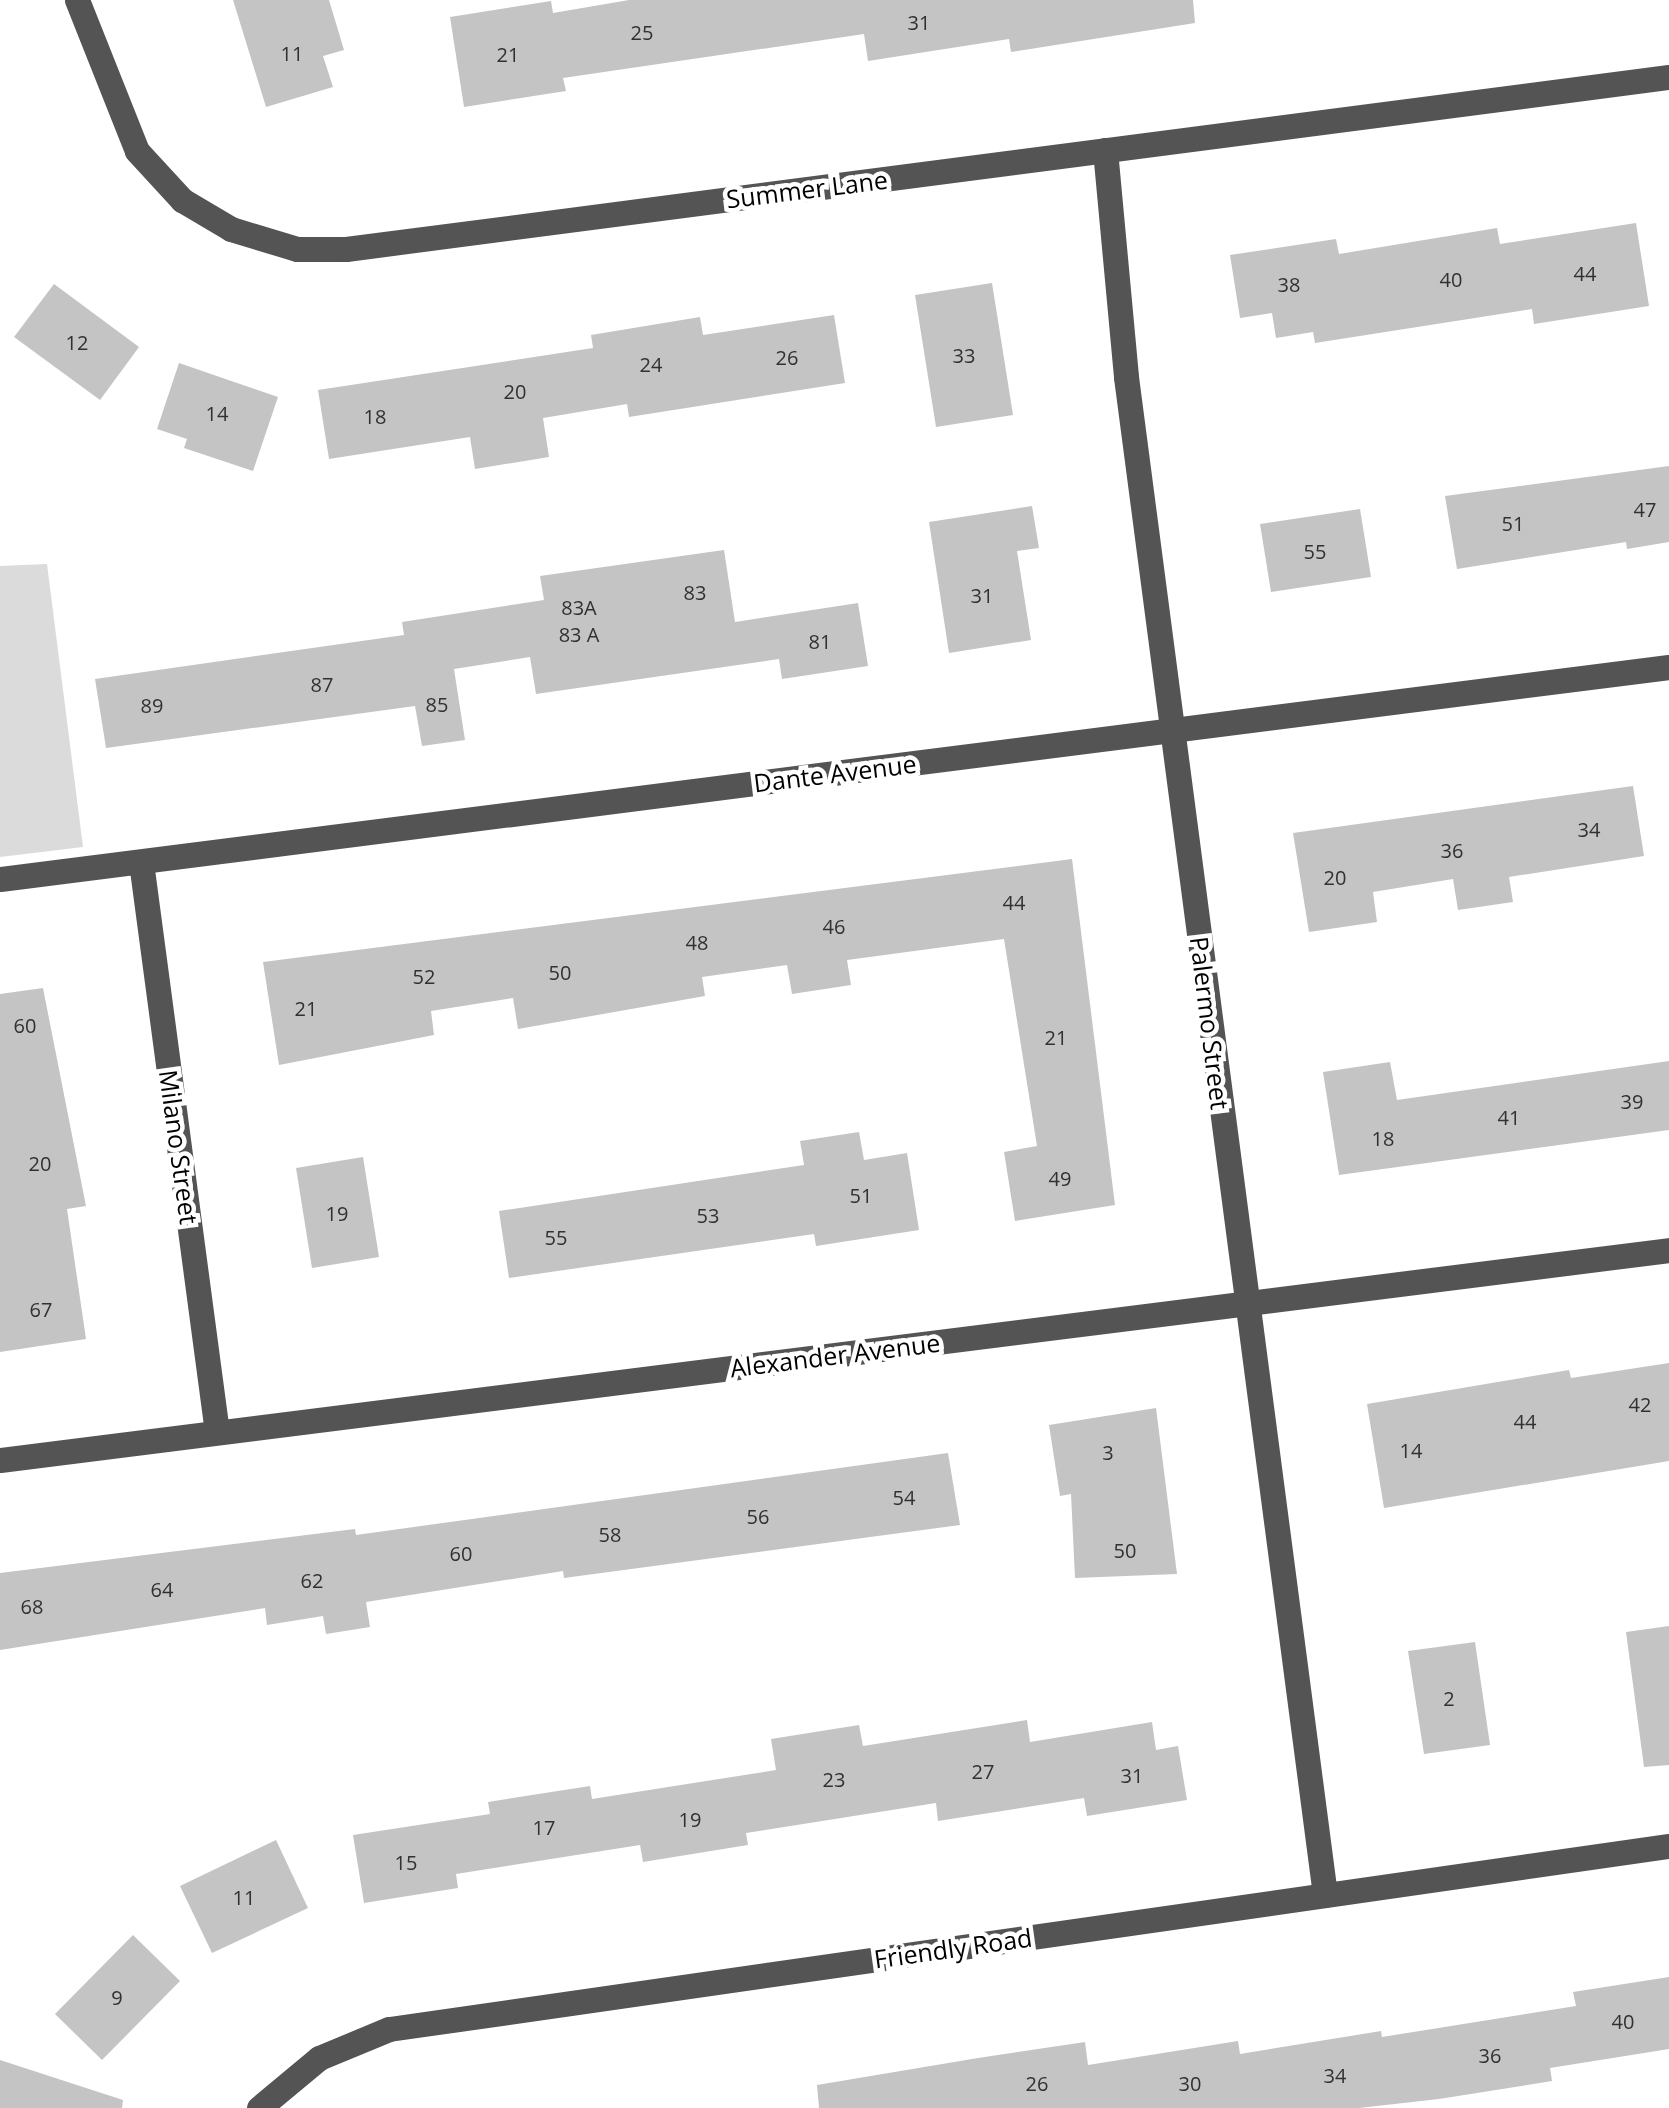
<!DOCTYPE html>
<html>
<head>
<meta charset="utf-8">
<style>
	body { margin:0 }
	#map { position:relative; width:1669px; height:2108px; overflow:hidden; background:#fff; font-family:"Open Sans",sans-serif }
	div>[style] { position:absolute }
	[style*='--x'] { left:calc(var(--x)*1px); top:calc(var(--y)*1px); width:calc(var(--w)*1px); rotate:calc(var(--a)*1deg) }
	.green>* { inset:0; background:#dbdbdb }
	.building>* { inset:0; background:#c4c4c4 }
	.minor>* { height:25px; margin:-12.5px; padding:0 12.5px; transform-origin:12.5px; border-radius:12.5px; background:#545454 }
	span { translate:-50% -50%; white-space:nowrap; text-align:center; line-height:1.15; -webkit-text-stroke:9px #fff; paint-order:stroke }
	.number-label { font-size:20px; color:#313131 }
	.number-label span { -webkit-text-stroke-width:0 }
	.street-label { font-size:25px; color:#000 }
</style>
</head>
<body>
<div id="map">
	<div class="green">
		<i style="clip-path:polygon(47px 564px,83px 847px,0 857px,0 566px)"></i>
	</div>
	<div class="building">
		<i style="clip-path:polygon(233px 0,329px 0,344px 50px,323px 56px,333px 87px,266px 107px)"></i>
		<i style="clip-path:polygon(629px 0,1193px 0,1195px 23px,1011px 52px,1009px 39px,868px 61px,864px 34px,563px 78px,566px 91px,464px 107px,450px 17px,551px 1px,553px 13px)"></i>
		<i style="clip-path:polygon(1636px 223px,1649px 306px,1534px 324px,1532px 309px,1315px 343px,1313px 332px,1276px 338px,1272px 313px,1240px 318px,1230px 255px,1336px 239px,1339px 254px,1497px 228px,1500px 244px)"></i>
		<i style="clip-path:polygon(992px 283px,1013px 415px,936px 427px,915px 295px)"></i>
		<i style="clip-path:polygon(54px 284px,139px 347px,100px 400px,14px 337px)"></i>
		<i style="clip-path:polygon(834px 315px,845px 383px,629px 417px,627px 404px,543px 418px,549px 457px,475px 469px,470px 437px,329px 459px,318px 390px,593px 348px,591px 335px,700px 317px,703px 335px)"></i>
		<i style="clip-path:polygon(179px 363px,278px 397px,253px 471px,184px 448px,187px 439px,157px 429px)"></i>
		<i style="clip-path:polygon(1669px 466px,1669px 542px,1627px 549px,1626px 542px,1457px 569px,1445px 496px)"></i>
		<i style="clip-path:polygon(1032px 506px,1039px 548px,1017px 551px,1031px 640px,949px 653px,929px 522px)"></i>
		<i style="clip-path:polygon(1360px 509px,1371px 577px,1271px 592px,1260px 524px)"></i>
		<i style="clip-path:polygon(724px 550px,735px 622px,858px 603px,868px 666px,782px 679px,779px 659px,536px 694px,530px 657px,454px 669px,465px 740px,422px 746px,415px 706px,106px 748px,95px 679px,404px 635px,402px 622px,544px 600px,540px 576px)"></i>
		<i style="clip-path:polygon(1633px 786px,1644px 856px,1509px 877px,1513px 902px,1458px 910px,1453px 879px,1373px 892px,1377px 922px,1309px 932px,1293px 833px)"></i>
		<i style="clip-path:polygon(1072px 859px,1115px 1205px,1015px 1221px,1004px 1152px,1037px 1146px,1004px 939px,847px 960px,851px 985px,792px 994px,787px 965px,702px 977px,705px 996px,518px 1029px,513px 998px,431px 1011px,434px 1035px,279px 1065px,263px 962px)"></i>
		<i style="clip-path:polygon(43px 988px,86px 1206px,67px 1209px,86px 1339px,0 1352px,0 994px)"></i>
		<i style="clip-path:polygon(1669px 1061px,1669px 1130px,1339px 1175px,1323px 1072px,1390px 1062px,1397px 1100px)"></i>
		<i style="clip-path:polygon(859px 1132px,864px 1160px,907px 1153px,919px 1230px,816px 1246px,814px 1234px,509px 1278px,499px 1211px,804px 1165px,800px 1141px)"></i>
		<i style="clip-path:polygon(363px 1157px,379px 1257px,312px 1268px,296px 1168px)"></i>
		<i style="clip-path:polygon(1669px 1363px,1669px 1461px,1384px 1508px,1367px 1404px,1569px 1370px,1571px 1378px)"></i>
		<i style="clip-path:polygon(1156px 1408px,1177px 1574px,1075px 1578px,1071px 1494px,1060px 1496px,1049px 1425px)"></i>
		<i style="clip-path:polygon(948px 1453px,960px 1525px,564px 1578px,563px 1571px,366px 1602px,370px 1627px,326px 1634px,323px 1616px,267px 1625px,265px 1608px,0 1650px,0 1573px,355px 1529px,356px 1535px)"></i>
		<i style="clip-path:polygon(1669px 1626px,1669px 1765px,1644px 1767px,1626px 1632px)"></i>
		<i style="clip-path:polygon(1475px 1642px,1490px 1745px,1424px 1754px,1408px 1651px)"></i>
		<i style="clip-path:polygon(1027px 1720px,1030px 1742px,1152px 1722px,1156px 1750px,1178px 1746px,1187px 1800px,1087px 1816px,1084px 1798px,938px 1821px,936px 1803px,746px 1833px,748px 1845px,643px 1862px,640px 1845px,456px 1874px,458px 1888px,364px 1903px,353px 1835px,490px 1814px,488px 1802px,590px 1786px,592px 1799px,776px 1770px,771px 1739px,859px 1725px,863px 1746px)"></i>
		<i style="clip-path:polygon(276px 1840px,308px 1908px,212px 1953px,180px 1886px)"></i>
		<i style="clip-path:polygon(133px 1935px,180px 1981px,102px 2060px,55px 2014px)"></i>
		<i style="clip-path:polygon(1669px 1977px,1669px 2049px,1550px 2068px,1552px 2081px,1439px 2099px,1359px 2108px,819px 2108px,817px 2085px,978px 2058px,1085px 2042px,1088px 2065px,1238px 2041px,1240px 2054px,1381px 2031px,1382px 2037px,1576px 2006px,1573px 1992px)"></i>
		<i style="clip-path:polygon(0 2060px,123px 2100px,122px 2108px,0 2108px)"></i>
	</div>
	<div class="minor">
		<i style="--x:77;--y:0;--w:162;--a:68.3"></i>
		<i style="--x:137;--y:151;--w:67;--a:47.4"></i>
		<i style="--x:182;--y:200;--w:57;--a:30.6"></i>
		<i style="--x:231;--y:229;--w:69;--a:16.9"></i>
		<i style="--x:297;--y:249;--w:49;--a:0"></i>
		<i style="--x:346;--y:249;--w:1334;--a:-7.41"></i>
		<i style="--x:1105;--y:150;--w:228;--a:84.7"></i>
		<i style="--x:1126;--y:377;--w:1531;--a:82.53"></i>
		<i style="--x:141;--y:862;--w:575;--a:82.41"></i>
		<i style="--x:0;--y:879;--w:1682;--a:-7.24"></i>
		<i style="--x:0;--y:1460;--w:1682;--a:-7.17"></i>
		<i style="--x:259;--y:2108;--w:78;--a:-39.8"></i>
		<i style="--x:319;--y:2058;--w:76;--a:-22.5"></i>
		<i style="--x:389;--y:2029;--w:1293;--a:-8.14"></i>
	</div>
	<div class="number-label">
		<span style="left:919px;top:22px">31</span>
		<span style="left:642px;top:32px">25</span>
		<span style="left:292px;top:53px">11</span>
		<span style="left:508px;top:54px">21</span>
		<span style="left:1585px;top:273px">44</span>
		<span style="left:1451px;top:279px">40</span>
		<span style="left:1289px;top:284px">38</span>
		<span style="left:77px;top:342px">12</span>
		<span style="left:964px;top:355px">33</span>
		<span style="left:787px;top:357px">26</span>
		<span style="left:651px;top:364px">24</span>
		<span style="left:515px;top:391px">20</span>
		<span style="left:217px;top:413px">14</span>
		<span style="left:375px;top:416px">18</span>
		<span style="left:1645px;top:509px">47</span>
		<span style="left:1513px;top:523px">51</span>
		<span style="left:1315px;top:551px">55</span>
		<span style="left:695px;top:592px">83</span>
		<span style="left:982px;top:595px">31</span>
		<span style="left:579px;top:607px">83A</span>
		<span style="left:579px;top:634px">83 A</span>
		<span style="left:820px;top:641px">81</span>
		<span style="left:322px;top:684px">87</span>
		<span style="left:437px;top:704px">85</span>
		<span style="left:152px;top:705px">89</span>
		<span style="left:1589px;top:829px">34</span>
		<span style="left:1452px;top:850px">36</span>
		<span style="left:1335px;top:877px">20</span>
		<span style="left:1014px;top:902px">44</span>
		<span style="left:834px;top:926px">46</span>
		<span style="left:697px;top:942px">48</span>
		<span style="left:560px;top:972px">50</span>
		<span style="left:424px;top:976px">52</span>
		<span style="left:306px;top:1008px">21</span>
		<span style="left:25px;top:1025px">60</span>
		<span style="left:1056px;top:1037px">21</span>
		<span style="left:1632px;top:1101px">39</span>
		<span style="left:1509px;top:1117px">41</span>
		<span style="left:1383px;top:1138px">18</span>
		<span style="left:40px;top:1163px">20</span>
		<span style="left:1060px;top:1178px">49</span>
		<span style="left:861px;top:1195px">51</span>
		<span style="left:337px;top:1213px">19</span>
		<span style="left:708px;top:1215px">53</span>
		<span style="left:556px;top:1237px">55</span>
		<span style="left:41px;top:1309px">67</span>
		<span style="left:1640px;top:1404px">42</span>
		<span style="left:1525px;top:1421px">44</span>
		<span style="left:1411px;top:1450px">14</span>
		<span style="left:1108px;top:1452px">3</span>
		<span style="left:904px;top:1497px">54</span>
		<span style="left:758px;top:1516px">56</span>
		<span style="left:610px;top:1534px">58</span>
		<span style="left:1125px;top:1550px">50</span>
		<span style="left:461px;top:1553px">60</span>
		<span style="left:312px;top:1580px">62</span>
		<span style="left:162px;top:1589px">64</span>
		<span style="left:32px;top:1606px">68</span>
		<span style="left:1449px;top:1698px">2</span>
		<span style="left:983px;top:1771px">27</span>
		<span style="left:1132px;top:1775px">31</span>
		<span style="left:834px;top:1779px">23</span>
		<span style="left:690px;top:1819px">19</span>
		<span style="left:544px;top:1827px">17</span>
		<span style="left:406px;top:1862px">15</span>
		<span style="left:244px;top:1897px">11</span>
		<span style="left:117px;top:1997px">9</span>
		<span style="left:1623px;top:2021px">40</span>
		<span style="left:1490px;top:2055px">36</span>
		<span style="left:1335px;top:2075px">34</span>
		<span style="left:1037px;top:2083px">26</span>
		<span style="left:1190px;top:2083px">30</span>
	</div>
	<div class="street-label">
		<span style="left:807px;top:189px;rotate:-7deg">Summer Lane</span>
		<span style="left:835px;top:773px;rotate:-7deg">Dante Avenue</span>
		<span style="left:1210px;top:1023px;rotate:83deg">Palermo Street</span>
		<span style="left:179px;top:1147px;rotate:82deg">Milano Street</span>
		<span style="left:835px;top:1355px;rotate:-7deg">Alexander Avenue</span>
		<span style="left:953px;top:1948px;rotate:-8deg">Friendly Road</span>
	</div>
</div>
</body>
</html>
